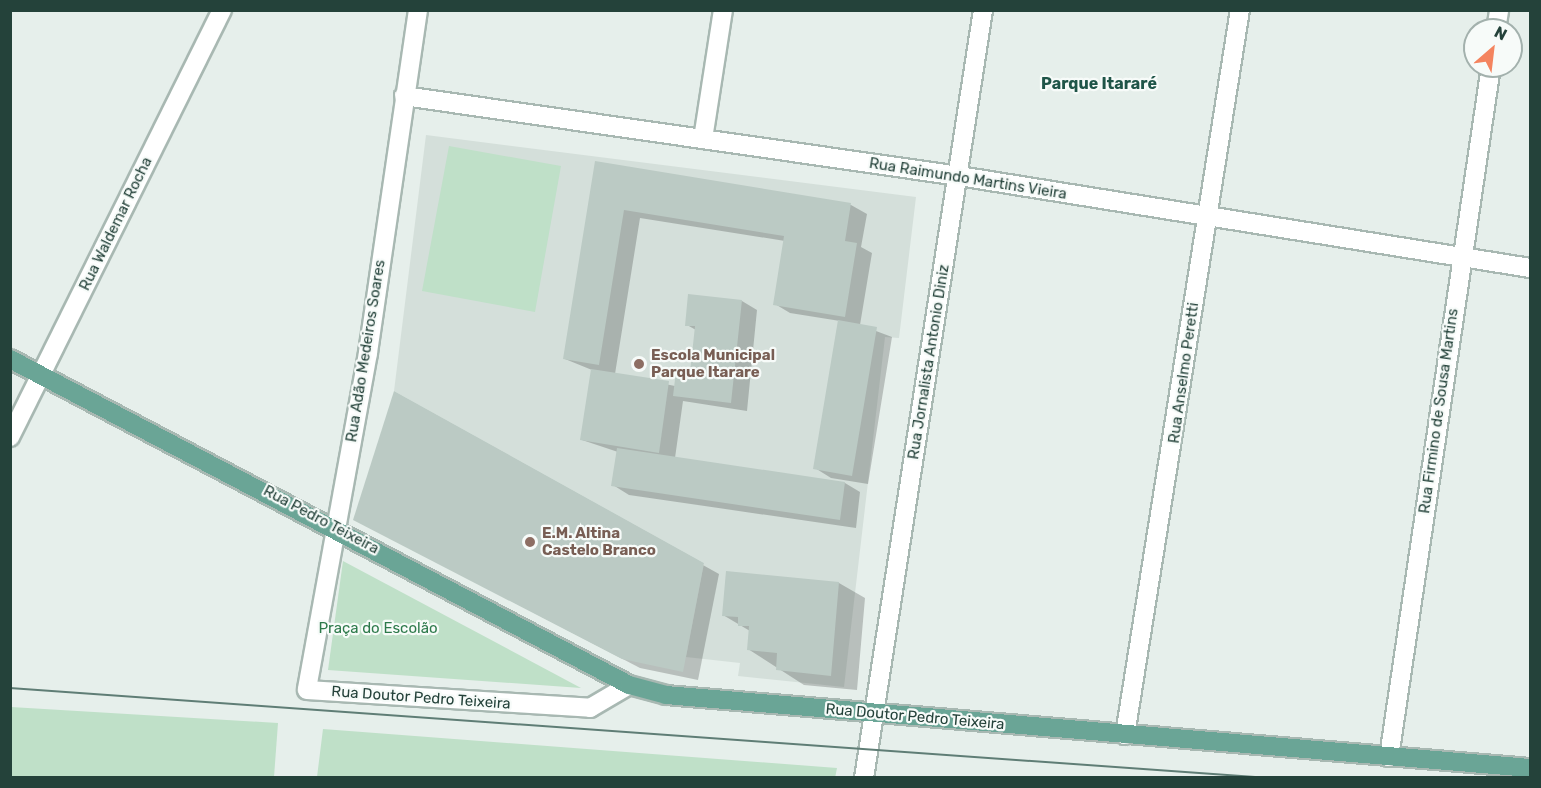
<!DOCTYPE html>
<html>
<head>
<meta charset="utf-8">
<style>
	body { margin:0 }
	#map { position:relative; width:1541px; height:788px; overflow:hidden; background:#e6efeb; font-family:Rubik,sans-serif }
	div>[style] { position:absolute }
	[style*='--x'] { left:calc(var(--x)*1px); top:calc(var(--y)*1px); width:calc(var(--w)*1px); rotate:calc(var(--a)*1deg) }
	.built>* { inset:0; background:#d4dfda }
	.green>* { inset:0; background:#bfe0c8 }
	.shadow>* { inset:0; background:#0003 }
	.building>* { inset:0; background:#bbcac4 }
	.roads { filter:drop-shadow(2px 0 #a8b8b2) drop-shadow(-2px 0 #a8b8b2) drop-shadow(0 2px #a8b8b2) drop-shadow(0 -2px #a8b8b2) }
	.minor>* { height:18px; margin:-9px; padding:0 9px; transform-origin:9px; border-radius:9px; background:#fff }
	.major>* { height:18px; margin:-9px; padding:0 9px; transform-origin:9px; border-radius:9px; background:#6aa596 }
	.tram>* { height:1.5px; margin:-0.75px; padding:0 0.75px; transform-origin:0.75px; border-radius:0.75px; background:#5f7d75 }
	.dots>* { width:16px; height:16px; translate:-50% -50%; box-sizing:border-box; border:3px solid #f7fbf9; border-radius:50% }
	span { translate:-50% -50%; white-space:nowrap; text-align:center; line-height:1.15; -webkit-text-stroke:4.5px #f7fbf9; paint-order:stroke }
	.street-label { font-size:15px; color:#24423a }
	.education-label { font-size:15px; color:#785e54; font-weight:700 }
	.left { translate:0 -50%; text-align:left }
	.park-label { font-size:15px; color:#2d7a4b }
	.neighbourhood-label { font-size:16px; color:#1f5548; font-weight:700 }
	.frame { position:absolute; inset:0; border:12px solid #24423a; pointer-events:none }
	.north { position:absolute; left:1463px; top:18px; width:60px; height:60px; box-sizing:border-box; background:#f7fbf9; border:2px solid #a3b1ad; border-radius:50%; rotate:28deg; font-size:16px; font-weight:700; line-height:24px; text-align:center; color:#24423a }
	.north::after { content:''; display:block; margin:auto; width:21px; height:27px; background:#f4845f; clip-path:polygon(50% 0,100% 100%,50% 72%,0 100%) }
</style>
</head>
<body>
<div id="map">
	<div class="built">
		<i style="clip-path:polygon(426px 135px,916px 197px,899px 338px,885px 337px,844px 687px,738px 676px,740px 663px,686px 657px,704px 563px,394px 391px)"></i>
	</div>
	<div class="green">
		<i style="clip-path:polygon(449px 146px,561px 166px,535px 312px,422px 291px)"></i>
		<i style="clip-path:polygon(343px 561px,581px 688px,328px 670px)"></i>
		<i style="clip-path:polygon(11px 707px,278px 723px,274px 777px,11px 777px)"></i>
		<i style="clip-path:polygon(323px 729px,837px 768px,835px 778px,317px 777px)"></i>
	</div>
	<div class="shadow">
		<i style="clip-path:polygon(596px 163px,851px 205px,867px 214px,861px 247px,872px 253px,860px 325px,892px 337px,868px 484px,831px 478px,815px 468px,840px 321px,790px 313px,775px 304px,785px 241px,640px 218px,615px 374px,675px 386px,692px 374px,696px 330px,687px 325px,742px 301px,757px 310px,747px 411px,683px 401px,675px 458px,845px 483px,860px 492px,856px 528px,629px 495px,613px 485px,618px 452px,582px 440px,592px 370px,565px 359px)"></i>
		<i style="clip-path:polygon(395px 393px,719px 574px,698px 680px,640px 668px,371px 528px)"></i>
		<i style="clip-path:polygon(839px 583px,865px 598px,857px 690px,804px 685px,748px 649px,750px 631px,723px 615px)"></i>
	</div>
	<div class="building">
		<i style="clip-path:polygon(595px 161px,851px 203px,845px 241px,857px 243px,845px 317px,773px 305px,784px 236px,624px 210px,599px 365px,563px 359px)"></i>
		<i style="clip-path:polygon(688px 294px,742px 300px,731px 403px,673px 396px,676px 371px,690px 373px,695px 326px,685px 326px)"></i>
		<i style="clip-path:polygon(838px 320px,877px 327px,852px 476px,813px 469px)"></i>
		<i style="clip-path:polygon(591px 369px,669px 381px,659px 453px,580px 440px)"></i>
		<i style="clip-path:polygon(394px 391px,704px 563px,683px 672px,622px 659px,353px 520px)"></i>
		<i style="clip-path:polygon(617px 448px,845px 482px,840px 520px,611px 486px)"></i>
		<i style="clip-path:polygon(726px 571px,839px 582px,831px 676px,776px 670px,777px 653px,747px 650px,749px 626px,738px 626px,738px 617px,722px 616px)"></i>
	</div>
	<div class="roads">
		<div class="minor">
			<i style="--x:418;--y:10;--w:347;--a:98.3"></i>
			<i style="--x:368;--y:353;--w:342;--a:100.3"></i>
			<i style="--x:307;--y:690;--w:284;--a:3.6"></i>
			<i style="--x:590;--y:708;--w:45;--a:-30.5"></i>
			<i style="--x:1496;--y:30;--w:20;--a:-81"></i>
			<i style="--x:404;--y:96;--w:561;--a:8.2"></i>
			<i style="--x:959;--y:176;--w:578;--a:9.15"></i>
			<i style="--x:703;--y:139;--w:131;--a:-81.2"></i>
			<i style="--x:10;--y:437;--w:477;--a:-63.6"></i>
			<i style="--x:1125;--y:735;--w:734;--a:-80.99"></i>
			<i style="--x:1389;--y:757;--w:698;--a:-81.6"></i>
			<i style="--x:864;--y:778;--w:777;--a:-81.19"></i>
		</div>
		<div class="major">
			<i style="--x:10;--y:359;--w:700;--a:27.77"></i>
			<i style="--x:629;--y:685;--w:38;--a:15"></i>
			<i style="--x:666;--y:695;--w:867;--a:4.83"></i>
		</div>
	</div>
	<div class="tram">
		<i style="--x:10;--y:688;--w:1262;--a:4.09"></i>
	</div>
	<div class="dots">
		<i style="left:639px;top:364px;background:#8d6e63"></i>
		<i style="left:530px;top:542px;background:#8d6e63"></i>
	</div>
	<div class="street-label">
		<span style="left:968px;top:179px;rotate:9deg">Rua Raimundo Martins Vieira</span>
		<span style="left:116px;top:224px;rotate:-64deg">Rua Waldemar Rocha</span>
		<span style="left:366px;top:351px;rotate:-81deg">Rua Adão Medeiros Soares</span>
		<span style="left:929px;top:362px;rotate:-81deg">Rua Jornalista Antonio Diniz</span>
		<span style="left:1184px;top:373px;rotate:-82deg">Rua Anselmo Peretti</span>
		<span style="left:1439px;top:411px;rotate:-82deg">Rua Firmino de Sousa Martins</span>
		<span style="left:321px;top:520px;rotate:28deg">Rua Pedro Teixeira</span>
		<span style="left:421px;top:698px;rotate:4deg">Rua Doutor Pedro Teixeira</span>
		<span style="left:915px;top:717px;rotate:5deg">Rua Doutor Pedro Teixeira</span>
	</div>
	<div class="education-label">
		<span class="left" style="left:651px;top:364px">Escola Municipal<br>Parque Itarare</span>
		<span class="left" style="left:542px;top:542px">E.M. Altina<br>Castelo Branco</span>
	</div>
	<div class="park-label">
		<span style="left:378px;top:629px">Praça do Escolão</span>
	</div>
	<div class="neighbourhood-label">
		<span style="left:1099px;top:84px">Parque Itararé</span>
	</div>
	<div class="frame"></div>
	<div class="north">N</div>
</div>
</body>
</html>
